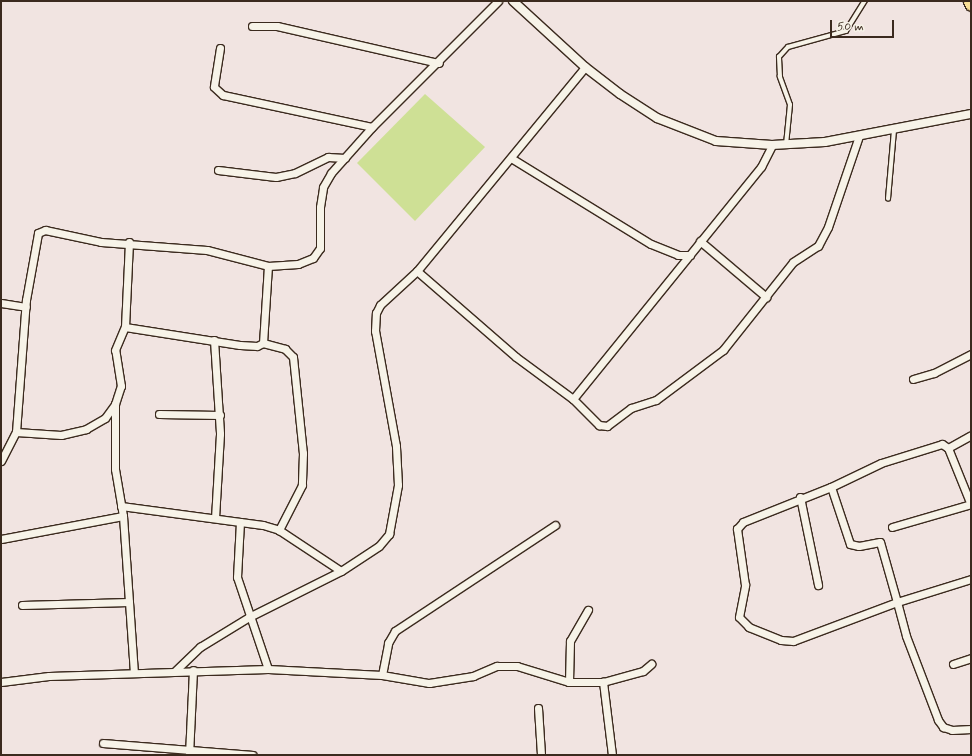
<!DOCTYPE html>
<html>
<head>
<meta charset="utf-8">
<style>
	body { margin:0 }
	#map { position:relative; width:972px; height:756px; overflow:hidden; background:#f1e4e1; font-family:Mynerve,sans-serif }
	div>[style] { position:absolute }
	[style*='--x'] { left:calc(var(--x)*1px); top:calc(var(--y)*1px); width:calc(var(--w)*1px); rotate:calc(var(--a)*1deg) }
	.green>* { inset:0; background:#cee095 }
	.roads { filter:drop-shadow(1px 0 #3b2a1e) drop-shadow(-1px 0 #3b2a1e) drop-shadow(0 1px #3b2a1e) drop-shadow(0 -1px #3b2a1e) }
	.service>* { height:3.5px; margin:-1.75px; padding:0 1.75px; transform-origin:1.75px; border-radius:1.75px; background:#f7f3e8 }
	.minor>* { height:7px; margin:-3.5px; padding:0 3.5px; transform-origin:3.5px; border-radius:3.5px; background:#f7f3e8 }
	.tertiary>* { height:8px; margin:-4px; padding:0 4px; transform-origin:4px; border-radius:4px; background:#f7f3e8 }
	.trunk>* { height:11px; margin:-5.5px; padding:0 5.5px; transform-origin:5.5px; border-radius:5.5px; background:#fadf96 }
	span { translate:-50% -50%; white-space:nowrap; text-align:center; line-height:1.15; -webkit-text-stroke:3px #f7f3e8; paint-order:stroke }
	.frame { position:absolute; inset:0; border:2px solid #3b2a1e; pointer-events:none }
	.scale { position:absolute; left:830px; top:20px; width:64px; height:18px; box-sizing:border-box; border:2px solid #3b2a1e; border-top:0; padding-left:5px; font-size:12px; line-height:14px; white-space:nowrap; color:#3b2a1e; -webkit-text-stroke:3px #f7f3e8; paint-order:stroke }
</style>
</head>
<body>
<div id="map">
	<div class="green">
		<i style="clip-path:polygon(425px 94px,485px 147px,415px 221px,357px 163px)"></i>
	</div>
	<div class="roads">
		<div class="service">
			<i style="--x:786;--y:145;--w:40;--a:-84.3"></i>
			<i style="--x:790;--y:105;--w:30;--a:-110"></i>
			<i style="--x:780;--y:77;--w:20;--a:-93"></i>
			<i style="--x:779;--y:57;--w:13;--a:-48"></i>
			<i style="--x:788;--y:47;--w:60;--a:-15.4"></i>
			<i style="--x:846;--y:31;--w:36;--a:-58"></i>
			<i style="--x:888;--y:199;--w:69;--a:-85"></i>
		</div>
		<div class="minor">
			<i style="--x:252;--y:26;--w:25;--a:0"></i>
			<i style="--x:277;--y:26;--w:166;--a:12.9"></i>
			<i style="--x:220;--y:48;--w:39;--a:99"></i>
			<i style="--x:214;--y:87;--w:12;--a:42"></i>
			<i style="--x:223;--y:95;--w:152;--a:12.1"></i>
			<i style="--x:511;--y:158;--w:164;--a:31.6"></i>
			<i style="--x:651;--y:244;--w:29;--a:22"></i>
			<i style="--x:678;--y:255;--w:12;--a:0"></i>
			<i style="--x:218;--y:170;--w:58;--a:6.9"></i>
			<i style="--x:276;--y:177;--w:19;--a:-12"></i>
			<i style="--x:295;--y:173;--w:37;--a:-26"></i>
			<i style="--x:328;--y:157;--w:17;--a:3"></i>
			<i style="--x:700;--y:241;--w:87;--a:40.3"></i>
			<i style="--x:417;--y:271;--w:131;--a:41"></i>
			<i style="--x:516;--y:357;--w:71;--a:36.4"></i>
			<i style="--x:573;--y:399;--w:37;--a:45"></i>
			<i style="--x:599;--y:425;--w:8;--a:7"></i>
			<i style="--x:607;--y:426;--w:30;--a:-37"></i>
			<i style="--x:631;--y:408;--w:26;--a:-18"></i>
			<i style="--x:656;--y:400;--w:84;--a:-36.7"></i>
			<i style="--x:723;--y:350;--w:112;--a:-51.5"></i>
			<i style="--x:793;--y:262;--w:30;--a:-33"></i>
			<i style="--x:818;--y:246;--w:21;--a:-62"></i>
			<i style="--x:828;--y:227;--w:96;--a:-71.2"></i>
			<i style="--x:1;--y:303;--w:25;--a:9"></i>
			<i style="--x:125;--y:327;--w:85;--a:-87.3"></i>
			<i style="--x:214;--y:340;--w:94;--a:86.3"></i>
			<i style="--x:220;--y:434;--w:84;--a:93.4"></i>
			<i style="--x:263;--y:343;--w:23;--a:15"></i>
			<i style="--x:285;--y:349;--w:11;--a:45"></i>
			<i style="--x:293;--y:357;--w:97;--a:84.1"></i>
			<i style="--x:303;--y:453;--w:32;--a:92"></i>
			<i style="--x:302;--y:485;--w:51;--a:117.1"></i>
			<i style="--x:913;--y:379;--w:22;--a:-16"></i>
			<i style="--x:934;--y:373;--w:42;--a:-27.2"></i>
			<i style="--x:573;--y:399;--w:299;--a:-51"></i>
			<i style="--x:761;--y:167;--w:25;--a:-63"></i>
			<i style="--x:115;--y:404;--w:65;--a:90"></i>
			<i style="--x:115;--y:469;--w:48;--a:80.3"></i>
			<i style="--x:123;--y:516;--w:156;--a:86"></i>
			<i style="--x:159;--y:414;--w:61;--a:0.9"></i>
			<i style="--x:16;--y:432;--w:45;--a:3.8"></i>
			<i style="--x:61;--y:435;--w:26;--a:-13"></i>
			<i style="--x:86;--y:429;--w:22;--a:-30"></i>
			<i style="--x:105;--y:418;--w:17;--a:-54"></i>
			<i style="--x:115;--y:404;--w:19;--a:-72"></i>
			<i style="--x:121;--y:386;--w:36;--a:-99"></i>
			<i style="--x:115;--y:350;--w:25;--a:-67"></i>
			<i style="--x:125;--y:327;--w:116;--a:8.9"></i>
			<i style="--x:240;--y:345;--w:17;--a:3"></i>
			<i style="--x:257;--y:346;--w:7;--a:-27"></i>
			<i style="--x:263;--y:343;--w:77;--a:-86.3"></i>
			<i style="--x:948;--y:448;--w:26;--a:-29"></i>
			<i style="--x:1;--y:461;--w:33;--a:-63"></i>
			<i style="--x:16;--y:432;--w:132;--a:-85.7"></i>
			<i style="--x:26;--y:300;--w:68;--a:-79.8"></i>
			<i style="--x:38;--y:233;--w:8;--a:-23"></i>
			<i style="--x:45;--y:230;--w:57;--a:12.1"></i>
			<i style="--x:101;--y:242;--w:106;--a:4.3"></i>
			<i style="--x:207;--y:250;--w:63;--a:14.7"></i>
			<i style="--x:268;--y:266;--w:30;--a:-4"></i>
			<i style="--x:298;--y:264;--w:16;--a:-22"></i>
			<i style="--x:313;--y:258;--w:12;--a:-55"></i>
			<i style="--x:320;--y:248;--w:41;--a:-90"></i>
			<i style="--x:320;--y:207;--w:20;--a:-81"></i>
			<i style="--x:323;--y:187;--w:16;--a:-60"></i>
			<i style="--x:331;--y:173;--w:62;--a:-48.3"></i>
			<i style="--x:372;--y:127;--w:178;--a:-45"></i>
			<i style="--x:831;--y:487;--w:55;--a:-25.6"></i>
			<i style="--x:881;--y:463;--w:64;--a:-17.3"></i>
			<i style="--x:942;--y:444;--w:7;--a:34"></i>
			<i style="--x:948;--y:448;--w:61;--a:68"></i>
			<i style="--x:800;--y:497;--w:90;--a:78.4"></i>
			<i style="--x:121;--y:506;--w:143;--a:7.6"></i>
			<i style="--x:263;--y:525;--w:17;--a:17"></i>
			<i style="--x:279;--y:530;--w:74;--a:33.5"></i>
			<i style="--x:240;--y:522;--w:55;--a:93.1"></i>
			<i style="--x:237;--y:577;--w:97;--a:71.4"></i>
			<i style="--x:892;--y:527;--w:82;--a:-16.2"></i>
			<i style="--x:1;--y:539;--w:124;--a:-10.7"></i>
			<i style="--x:971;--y:579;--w:77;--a:162.7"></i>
			<i style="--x:897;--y:602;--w:111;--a:159.4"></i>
			<i style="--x:793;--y:641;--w:12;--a:-175"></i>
			<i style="--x:781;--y:640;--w:35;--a:-158"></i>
			<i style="--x:749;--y:627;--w:14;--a:-135"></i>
			<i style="--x:739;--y:617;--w:33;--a:-79"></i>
			<i style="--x:745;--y:585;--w:57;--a:-98.1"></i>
			<i style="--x:737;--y:529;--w:9;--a:-49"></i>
			<i style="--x:743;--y:522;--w:95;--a:-21.7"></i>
			<i style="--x:831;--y:487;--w:60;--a:71.6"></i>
			<i style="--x:850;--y:544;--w:9;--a:13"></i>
			<i style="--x:859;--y:546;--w:21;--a:-11"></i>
			<i style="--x:880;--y:542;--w:62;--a:74.2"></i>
			<i style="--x:897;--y:602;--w:35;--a:75"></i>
			<i style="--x:906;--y:636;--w:90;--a:69.1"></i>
			<i style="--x:938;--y:720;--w:9;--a:54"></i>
			<i style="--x:943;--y:727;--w:9;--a:18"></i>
			<i style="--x:952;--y:730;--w:19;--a:-3"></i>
			<i style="--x:22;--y:605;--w:107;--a:-1.6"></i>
			<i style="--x:953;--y:664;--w:19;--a:-18"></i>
			<i style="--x:175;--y:671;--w:35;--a:-44"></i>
			<i style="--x:200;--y:647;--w:57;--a:-31.5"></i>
			<i style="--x:249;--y:617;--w:103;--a:-26.6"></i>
			<i style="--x:341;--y:571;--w:45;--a:-33.3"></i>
			<i style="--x:379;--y:546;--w:16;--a:-50"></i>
			<i style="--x:389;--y:534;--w:50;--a:-79.6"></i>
			<i style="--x:398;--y:485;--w:39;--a:-93"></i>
			<i style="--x:396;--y:446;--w:117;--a:-100.3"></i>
			<i style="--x:375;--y:331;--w:18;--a:-87"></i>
			<i style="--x:376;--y:313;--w:9;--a:-63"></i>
			<i style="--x:380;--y:305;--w:50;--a:-42.6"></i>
			<i style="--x:417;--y:271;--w:264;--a:-50.5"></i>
			<i style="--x:382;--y:675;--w:33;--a:-79"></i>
			<i style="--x:388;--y:643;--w:14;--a:-60"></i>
			<i style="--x:395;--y:631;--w:192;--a:-33.5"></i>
			<i style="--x:1;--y:682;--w:48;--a:-7.1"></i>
			<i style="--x:49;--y:676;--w:219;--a:-1.8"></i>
			<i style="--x:268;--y:669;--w:114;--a:3"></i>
			<i style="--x:382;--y:675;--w:48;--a:9.7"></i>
			<i style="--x:429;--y:683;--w:45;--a:-9"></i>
			<i style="--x:473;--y:676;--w:26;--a:-23"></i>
			<i style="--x:497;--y:666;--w:20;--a:0"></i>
			<i style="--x:517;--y:666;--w:54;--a:17.1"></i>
			<i style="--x:569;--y:682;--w:34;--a:0"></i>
			<i style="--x:569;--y:682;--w:41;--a:-88.6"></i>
			<i style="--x:570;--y:641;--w:36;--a:-60"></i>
			<i style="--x:538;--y:708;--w:47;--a:86.3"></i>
			<i style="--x:103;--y:743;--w:150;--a:4.6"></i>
			<i style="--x:189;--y:755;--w:85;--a:-87.3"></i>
			<i style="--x:612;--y:755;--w:74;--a:-97"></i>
			<i style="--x:603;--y:682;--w:41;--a:-15.4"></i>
			<i style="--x:643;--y:671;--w:11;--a:-41"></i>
		</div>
		<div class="tertiary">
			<i style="--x:513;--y:1;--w:98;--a:42.5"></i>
			<i style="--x:585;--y:67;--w:44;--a:37.6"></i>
			<i style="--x:620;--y:94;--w:44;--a:33"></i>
			<i style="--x:657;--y:118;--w:63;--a:21.3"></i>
			<i style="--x:716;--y:141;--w:56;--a:4.1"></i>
			<i style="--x:772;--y:145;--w:53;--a:-3.2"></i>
			<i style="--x:825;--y:142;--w:149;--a:-10.9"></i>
		</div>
		<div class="trunk">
			<i style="--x:969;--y:1;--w:4;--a:63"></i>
		</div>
	</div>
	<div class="frame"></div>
	<div class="scale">50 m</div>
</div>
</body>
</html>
